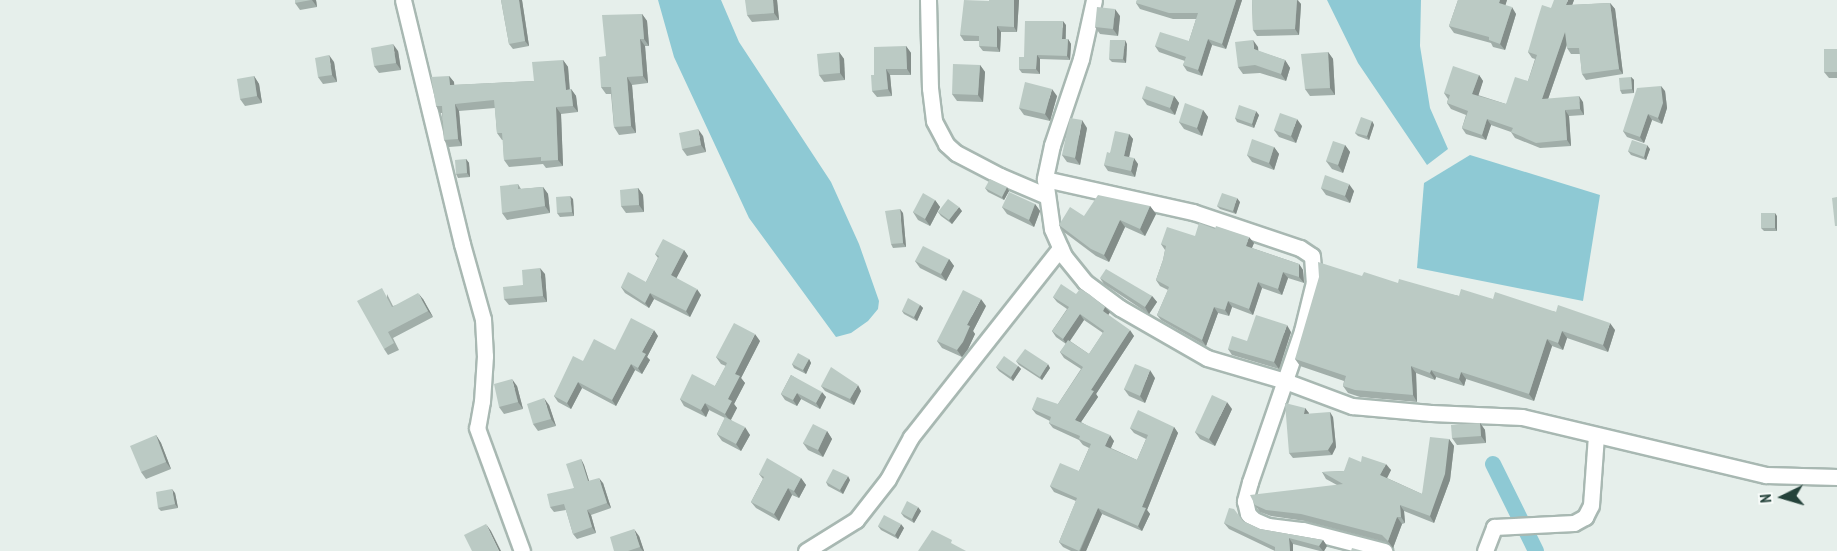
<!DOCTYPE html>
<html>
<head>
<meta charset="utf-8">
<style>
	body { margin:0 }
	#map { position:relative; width:1837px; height:551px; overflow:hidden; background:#e6efeb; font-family:"PT Sans Narrow",sans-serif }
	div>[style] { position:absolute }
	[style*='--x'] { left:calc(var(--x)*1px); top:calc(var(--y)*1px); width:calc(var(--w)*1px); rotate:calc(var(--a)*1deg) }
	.water>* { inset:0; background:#8ec9d4 }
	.canal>* { height:16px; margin:-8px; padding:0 8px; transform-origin:8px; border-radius:8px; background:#8ec9d4 }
	.roads { filter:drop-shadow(2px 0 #a8b8b2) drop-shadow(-2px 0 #a8b8b2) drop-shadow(0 2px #a8b8b2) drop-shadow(0 -2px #a8b8b2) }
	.street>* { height:15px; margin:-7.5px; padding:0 7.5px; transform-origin:7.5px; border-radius:7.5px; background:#fff }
	.wall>* { inset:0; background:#a1aea9 }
	.shaded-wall>* { inset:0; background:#838d89 }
	.building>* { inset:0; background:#bbcac4 }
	span { translate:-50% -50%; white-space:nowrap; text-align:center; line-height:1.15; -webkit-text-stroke:6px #f7fbf9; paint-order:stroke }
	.north { position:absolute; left:1753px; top:467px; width:60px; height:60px; -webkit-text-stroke:4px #f7fbf9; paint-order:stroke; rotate:265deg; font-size:16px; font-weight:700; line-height:24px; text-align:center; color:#24423a }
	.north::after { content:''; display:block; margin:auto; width:21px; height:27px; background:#24423a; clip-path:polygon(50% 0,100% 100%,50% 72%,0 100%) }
</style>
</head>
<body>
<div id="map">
	<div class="water">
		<i style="clip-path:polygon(658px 0,721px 0,739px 42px,831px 182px,859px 244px,879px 301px,878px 309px,868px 321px,851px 333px,836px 337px,749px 218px,674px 57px)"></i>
		<i style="clip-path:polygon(1327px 0,1421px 0,1420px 46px,1430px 108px,1448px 149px,1427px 165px,1358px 63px)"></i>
		<i style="clip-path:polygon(1470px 155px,1600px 195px,1583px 301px,1417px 268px,1424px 183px)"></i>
	</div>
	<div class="canal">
		<i style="--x:1493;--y:464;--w:97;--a:63.7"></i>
	</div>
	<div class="roads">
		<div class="street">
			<i style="--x:403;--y:0;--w:251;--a:76.4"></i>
			<i style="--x:462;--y:244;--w:78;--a:74.4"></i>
			<i style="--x:483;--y:319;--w:37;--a:87"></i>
			<i style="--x:485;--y:356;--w:45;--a:93.8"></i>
			<i style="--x:482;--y:401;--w:27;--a:100"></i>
			<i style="--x:477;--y:428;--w:131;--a:69.9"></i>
			<i style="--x:928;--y:0;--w:88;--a:88.7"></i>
			<i style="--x:930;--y:88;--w:33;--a:83"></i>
			<i style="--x:934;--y:121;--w:26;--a:62"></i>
			<i style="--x:946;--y:144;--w:13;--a:42"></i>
			<i style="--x:956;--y:153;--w:50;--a:27.6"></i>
			<i style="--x:1000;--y:176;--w:51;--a:23.1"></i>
			<i style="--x:1094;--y:0;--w:60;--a:102.4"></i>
			<i style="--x:1081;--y:59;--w:91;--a:108.6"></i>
			<i style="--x:1052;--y:145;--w:35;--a:102"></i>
			<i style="--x:1045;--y:179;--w:50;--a:82"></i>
			<i style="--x:1052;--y:229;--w:30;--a:66"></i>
			<i style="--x:1064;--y:256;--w:33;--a:51"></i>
			<i style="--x:1085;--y:282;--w:44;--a:36.6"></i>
			<i style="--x:1120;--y:308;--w:100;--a:29.9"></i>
			<i style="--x:1207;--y:358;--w:81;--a:16.4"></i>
			<i style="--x:1285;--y:381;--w:72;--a:20.5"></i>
			<i style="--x:1352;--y:406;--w:79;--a:5.1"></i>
			<i style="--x:1431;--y:413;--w:91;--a:2.5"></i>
			<i style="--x:1522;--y:417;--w:251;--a:13.4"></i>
			<i style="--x:1766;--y:475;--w:71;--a:1.6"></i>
			<i style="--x:1045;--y:179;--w:152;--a:12.6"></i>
			<i style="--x:1193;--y:212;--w:113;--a:18.6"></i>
			<i style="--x:1300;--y:248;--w:14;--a:34"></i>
			<i style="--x:1312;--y:256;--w:26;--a:86"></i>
			<i style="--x:1314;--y:282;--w:50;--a:103.8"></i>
			<i style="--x:1302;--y:331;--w:160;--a:109"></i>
			<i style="--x:1250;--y:482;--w:20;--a:105"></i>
			<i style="--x:1245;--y:501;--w:13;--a:77"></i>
			<i style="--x:1248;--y:514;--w:8;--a:45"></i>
			<i style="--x:1254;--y:520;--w:15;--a:23"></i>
			<i style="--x:1268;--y:526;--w:35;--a:7"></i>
			<i style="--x:1303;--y:530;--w:84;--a:14.5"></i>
			<i style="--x:806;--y:551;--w:59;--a:-31.8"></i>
			<i style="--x:856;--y:520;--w:52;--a:-52"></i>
			<i style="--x:888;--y:479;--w:48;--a:-61.3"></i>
			<i style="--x:911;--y:437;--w:241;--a:-51.7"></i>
			<i style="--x:1485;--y:551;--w:26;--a:-69"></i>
			<i style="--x:1494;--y:527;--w:80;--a:-2.9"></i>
			<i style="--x:1574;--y:523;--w:13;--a:-29"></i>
			<i style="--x:1585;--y:517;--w:13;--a:-63"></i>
			<i style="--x:1591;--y:505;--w:70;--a:-85.9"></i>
		</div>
	</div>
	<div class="wall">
		<i style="clip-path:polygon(295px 0,316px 0,317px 7px,300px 10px,295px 3px)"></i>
		<i style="clip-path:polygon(501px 0,522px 0,529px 46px,513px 49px,509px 44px)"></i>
		<i style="clip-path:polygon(777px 0,779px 20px,752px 22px,747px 15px)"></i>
		<i style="clip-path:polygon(1019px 0,1017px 32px,1001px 32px,1000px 52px,983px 51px,979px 46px,979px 41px,964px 41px,960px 35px,989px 1px)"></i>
		<i style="clip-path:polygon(1137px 0,1242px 0,1226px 49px,1212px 45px,1202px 76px,1187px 71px,1183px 65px,1185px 61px,1159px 52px,1155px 46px,1189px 41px,1196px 19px,1173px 19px,1140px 9px,1136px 3px)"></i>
		<i style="clip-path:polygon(1252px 0,1298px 0,1301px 4px,1299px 35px,1257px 36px,1253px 30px)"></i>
		<i style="clip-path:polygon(1458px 0,1507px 0,1505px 5px,1516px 14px,1505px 50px,1493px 47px,1491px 43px,1454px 33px,1449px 26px)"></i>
		<i style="clip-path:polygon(1574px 0,1572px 5px,1610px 3px,1615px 9px,1623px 74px,1586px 80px,1582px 74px,1580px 54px,1571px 54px,1567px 48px,1567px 45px,1548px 99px,1583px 102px,1584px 115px,1569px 116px,1571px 146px,1540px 148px,1515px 138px,1511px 132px,1491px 125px,1486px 140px,1466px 134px,1462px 128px,1466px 115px,1451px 109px,1447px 103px,1448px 99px,1444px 93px,1479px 75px,1483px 81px,1478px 95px,1506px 104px,1528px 81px,1535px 59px,1532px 58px,1528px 52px,1551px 8px)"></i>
		<i style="clip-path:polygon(642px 14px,647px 21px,649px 46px,645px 46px,648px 83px,632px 85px,636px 133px,619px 135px,614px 127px,611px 94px,606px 94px,601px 87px,606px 56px)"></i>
		<i style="clip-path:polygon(1120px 16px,1118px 36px,1100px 34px,1095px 27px)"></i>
		<i style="clip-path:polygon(1066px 25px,1066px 39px,1068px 39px,1071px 44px,1070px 60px,1040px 59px,1040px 74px,1022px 73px,1019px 69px,1024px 57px)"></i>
		<i style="clip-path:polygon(1127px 44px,1126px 63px,1112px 62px,1109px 59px)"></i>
		<i style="clip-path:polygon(906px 46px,911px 53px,911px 75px,890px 75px,892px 96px,877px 97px,872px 91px,874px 75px)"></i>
		<i style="clip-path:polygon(1258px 47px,1258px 51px,1285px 60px,1290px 68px,1286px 81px,1260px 73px,1243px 74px,1238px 67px)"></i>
		<i style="clip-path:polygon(1837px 49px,1837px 78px,1829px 78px,1824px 72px)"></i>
		<i style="clip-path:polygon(398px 51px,401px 70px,379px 73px,374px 66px)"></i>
		<i style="clip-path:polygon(839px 52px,844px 59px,845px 80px,824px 82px,819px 75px)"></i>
		<i style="clip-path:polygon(1328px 52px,1333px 59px,1335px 95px,1310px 96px,1305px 89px)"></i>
		<i style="clip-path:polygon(563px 60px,568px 67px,570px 89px,571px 89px,576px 96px,578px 112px,561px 114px,563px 166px,546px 168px,543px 164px,509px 167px,504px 160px,503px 140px,502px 140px,497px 133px,495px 108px,459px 111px,462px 146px,449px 147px,444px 140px,442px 113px,440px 113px,436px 106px,449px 76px,454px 82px,454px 85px,534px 81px)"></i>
		<i style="clip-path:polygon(334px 62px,337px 82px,323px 84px,318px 77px)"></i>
		<i style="clip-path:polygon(980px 65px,985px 72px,983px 102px,957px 101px,952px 94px)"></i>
		<i style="clip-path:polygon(254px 76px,259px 84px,262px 103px,245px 106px,240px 99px)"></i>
		<i style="clip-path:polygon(1631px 77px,1634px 80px,1634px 93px,1622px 94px,1620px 90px)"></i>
		<i style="clip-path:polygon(1665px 91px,1667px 108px,1662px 124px,1652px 120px,1644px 143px,1627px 137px,1623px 131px)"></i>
		<i style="clip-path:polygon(1057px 96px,1050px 121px,1024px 115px,1019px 108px)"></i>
		<i style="clip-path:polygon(1174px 96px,1179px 103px,1175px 115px,1147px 105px,1142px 98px)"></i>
		<i style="clip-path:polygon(1203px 110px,1208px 117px,1202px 136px,1184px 129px,1179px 122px)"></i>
		<i style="clip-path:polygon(1259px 115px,1254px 128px,1237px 122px,1235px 118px)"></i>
		<i style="clip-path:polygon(1372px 121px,1374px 125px,1369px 140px,1358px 136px,1355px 133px)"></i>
		<i style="clip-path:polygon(1302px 126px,1296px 143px,1279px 137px,1274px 130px)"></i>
		<i style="clip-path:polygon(1087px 128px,1080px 165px,1067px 162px,1062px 155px)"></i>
		<i style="clip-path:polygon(1129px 134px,1133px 139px,1129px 157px,1138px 164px,1135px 177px,1108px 171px,1104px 165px,1110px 153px)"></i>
		<i style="clip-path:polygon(703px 136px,706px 152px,687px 156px,682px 149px)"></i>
		<i style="clip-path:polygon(1345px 145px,1350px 152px,1343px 173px,1332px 169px,1326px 161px)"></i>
		<i style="clip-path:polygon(1274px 147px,1279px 154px,1274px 170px,1252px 162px,1247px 155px)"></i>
		<i style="clip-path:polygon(1650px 149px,1646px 160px,1631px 155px,1628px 151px)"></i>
		<i style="clip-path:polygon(466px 159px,469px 163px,470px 177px,458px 178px,456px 174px)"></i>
		<i style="clip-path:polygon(518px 184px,521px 189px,543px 187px,548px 194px,550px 213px,507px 220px,502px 213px)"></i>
		<i style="clip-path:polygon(638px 188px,643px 195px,644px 212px,626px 213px,621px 206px)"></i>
		<i style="clip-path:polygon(985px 188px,1009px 191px,1004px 200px,988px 192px)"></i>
		<i style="clip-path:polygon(1321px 188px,1354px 191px,1350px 203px,1326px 195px)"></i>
		<i style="clip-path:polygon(573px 199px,574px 216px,560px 217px,557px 213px)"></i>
		<i style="clip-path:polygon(935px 200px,940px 207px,930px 226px,918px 220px,913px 212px)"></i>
		<i style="clip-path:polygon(1240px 202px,1236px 214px,1220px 209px,1217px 206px)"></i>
		<i style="clip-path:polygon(1035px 204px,1040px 211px,1034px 227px,1007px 214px,1002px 207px)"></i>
		<i style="clip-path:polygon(1150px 206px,1156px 214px,1145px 236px,1125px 227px,1109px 262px,1096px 256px,1064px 232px,1059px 225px,1084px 216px)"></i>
		<i style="clip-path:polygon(962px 211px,952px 224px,941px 216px,938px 212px)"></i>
		<i style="clip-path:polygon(903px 213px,906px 247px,893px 248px,891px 244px)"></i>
		<i style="clip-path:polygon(1777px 216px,1777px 231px,1764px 231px,1761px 228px)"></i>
		<i style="clip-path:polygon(1195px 236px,1254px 243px,1252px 248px,1299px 264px,1303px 270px,1304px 283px,1288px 278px,1282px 295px,1262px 288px,1253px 315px,1232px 307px,1229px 316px,1218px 313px,1206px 346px,1161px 320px,1157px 315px,1168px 290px,1160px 286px,1156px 280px,1163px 260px,1165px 250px,1161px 244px)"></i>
		<i style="clip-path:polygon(684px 250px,688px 256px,676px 278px,701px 295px,690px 317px,654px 299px,649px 308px,625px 293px,621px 287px,646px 282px,658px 258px,655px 254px)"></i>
		<i style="clip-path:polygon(949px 259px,954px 266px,946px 281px,920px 268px,915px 261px)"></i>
		<i style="clip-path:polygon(545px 274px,547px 302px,509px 305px,504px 299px,523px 285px)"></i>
		<i style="clip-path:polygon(1362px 276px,1459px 296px,1493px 299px,1556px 312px,1615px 330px,1608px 352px,1567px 338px,1563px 350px,1552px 346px,1534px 401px,1466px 379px,1464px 386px,1436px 377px,1435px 380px,1416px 373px,1417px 402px,1360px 397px,1348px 393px,1343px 386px,1344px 381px,1300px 366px,1295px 359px)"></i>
		<i style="clip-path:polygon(1100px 278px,1152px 296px,1157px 302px,1149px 314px,1104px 284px)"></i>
		<i style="clip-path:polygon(387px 294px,393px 306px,423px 299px,433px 317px,393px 338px,399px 350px,388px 355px,384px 349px)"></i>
		<i style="clip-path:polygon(evenodd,1076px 294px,1105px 307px,1110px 312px,1108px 315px,1134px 336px,1096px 394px,1098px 397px,1081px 422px,1114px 441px,1111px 448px,1137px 460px,1146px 439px,1134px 433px,1130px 428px,1174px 427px,1178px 433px,1147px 510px,1150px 514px,1142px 531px,1102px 514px,1086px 551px,1071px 551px,1063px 547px,1059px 542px,1076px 501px,1054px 492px,1050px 486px,1079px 471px,1089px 448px,1083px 445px,1079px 440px,1053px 428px,1049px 423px,1050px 421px,1036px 414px,1032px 409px,1058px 404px,1081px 369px,1064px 358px,1060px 352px,1066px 344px,1056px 337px,1052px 331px,1067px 309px,1057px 302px,1053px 297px,1076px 294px,1084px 320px,1103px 333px,1089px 354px,1070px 341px,1084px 320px)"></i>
		<i style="clip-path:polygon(920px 305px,923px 308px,917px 321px,904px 314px,902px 311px)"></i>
		<i style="clip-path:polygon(986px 306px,973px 331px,975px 334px,968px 349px,962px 357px,942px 348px,937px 341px)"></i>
		<i style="clip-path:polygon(1291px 332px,1279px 369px,1232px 355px,1228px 349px)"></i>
		<i style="clip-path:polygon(658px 336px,647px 357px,650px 360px,642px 374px,635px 370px,616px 406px,582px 388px,571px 409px,558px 402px,554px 396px,583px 361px)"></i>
		<i style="clip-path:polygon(760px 341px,741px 378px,745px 383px,734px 404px,737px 408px,731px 420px,750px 435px,741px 451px,722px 441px,717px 434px,725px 418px,709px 410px,706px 417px,684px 406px,680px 399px,715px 386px,726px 366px,721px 364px,716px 357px)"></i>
		<i style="clip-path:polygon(809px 359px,811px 363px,806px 374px,794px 368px,792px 364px)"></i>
		<i style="clip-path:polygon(1016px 361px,1050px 368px,1042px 380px,1019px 365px)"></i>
		<i style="clip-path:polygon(1018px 366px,1021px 369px,1013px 381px,999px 371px,996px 367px)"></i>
		<i style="clip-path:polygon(791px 375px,826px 397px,820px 409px,801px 399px,797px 406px,785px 400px,781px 394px)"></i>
		<i style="clip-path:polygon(1155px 378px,1145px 403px,1129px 396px,1124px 389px)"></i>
		<i style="clip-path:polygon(517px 386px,523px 409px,504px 414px,499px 407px)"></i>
		<i style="clip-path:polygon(821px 386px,861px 391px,854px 405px,825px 391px)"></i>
		<i style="clip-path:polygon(549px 405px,556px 426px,538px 431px,533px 424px)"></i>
		<i style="clip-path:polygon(1305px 408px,1309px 414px,1333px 417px,1336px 447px,1332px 455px,1293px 458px,1289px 453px)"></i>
		<i style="clip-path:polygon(1232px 409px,1215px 446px,1200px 439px,1195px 432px)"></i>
		<i style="clip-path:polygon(1480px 423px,1485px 430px,1486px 443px,1457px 445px,1452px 438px)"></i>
		<i style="clip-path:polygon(827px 431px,832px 439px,823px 457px,808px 450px,803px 443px)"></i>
		<i style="clip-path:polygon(156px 435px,161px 443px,171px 469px,146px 479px,141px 472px)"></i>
		<i style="clip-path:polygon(1449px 439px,1454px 446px,1450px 480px,1434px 523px,1404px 511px,1405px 523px,1402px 524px,1393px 548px,1386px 542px,1305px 521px,1271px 516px,1260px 512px,1255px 505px,1337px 485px,1326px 479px,1322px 472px,1344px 471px,1361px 462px,1391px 470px,1387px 478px,1422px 494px)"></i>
		<i style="clip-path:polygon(581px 459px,584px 465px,589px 481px,603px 483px,611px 508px,591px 515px,596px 533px,577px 539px,573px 534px,566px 510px,554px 512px,550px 507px,574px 488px)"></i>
		<i style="clip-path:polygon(759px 474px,801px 478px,806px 485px,799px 498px,792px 495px,779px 521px,756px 508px,751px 502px,763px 479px)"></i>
		<i style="clip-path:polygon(850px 480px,843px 494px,828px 486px,826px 482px)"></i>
		<i style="clip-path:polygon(175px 493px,178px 508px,161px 511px,158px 508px)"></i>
		<i style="clip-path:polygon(921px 511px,914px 523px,904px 517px,901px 513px)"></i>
		<i style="clip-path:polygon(1243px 521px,1260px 529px,1323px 540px,1327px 546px,1324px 551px,1320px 551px,1293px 544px,1293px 551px,1275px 551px,1229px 529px,1224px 523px)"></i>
		<i style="clip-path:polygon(878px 526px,904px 528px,898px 539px,881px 530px)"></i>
		<i style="clip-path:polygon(639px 536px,644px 551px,614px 551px)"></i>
	</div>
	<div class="shaded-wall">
		<i style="clip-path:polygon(312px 0,316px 0,317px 7px)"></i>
		<i style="clip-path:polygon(519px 0,522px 0,529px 46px,525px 41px)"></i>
		<i style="clip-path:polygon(773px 0,777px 0,779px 20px,774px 13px)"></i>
		<i style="clip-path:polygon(1014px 0,1019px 0,1017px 32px,1014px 27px)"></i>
		<i style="clip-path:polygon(1236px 0,1242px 0,1226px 49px,1222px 44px)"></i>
		<i style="clip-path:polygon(1297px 0,1301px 4px,1299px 35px,1295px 29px)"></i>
		<i style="clip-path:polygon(1500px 0,1507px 0,1504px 10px,1499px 3px)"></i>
		<i style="clip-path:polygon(1568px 0,1574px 0,1570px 11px,1566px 5px)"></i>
		<i style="clip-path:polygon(1610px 3px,1615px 9px,1623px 74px,1619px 69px)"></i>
		<i style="clip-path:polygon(1512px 7px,1516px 14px,1505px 50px,1500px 44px)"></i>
		<i style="clip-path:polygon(1115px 9px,1120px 16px,1118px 36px,1113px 29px)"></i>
		<i style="clip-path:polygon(642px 14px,647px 21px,649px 46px,644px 39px)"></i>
		<i style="clip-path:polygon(1063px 21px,1066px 25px,1065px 44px,1062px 39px)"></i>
		<i style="clip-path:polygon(997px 26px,1001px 32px,1000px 52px,997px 47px)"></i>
		<i style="clip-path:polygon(1565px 32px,1569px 38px,1546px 105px,1542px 99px)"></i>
		<i style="clip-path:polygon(640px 39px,645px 46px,648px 83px,643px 76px)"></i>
		<i style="clip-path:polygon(1068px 39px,1071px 44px,1070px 60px,1067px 56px)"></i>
		<i style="clip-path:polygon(1208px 39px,1212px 45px,1202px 76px,1198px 70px)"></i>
		<i style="clip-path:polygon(1125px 40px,1127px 44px,1126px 63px,1123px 59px)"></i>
		<i style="clip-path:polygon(1253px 40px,1258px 47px,1259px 57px,1254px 49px)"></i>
		<i style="clip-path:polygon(393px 44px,398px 51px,401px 70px,396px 63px)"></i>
		<i style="clip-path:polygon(906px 46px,911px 53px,911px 75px,907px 69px)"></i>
		<i style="clip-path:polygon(839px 52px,844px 59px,845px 80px,840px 73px)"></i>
		<i style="clip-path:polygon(1328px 52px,1333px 59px,1335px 95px,1330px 88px)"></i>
		<i style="clip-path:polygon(329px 55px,334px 62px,337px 82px,332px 75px)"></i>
		<i style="clip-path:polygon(1037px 55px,1040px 59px,1040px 74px,1036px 69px)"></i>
		<i style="clip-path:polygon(563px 60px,568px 67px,570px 97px,566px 90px)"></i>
		<i style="clip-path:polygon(1285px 60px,1290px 68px,1286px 81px,1281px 74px)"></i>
		<i style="clip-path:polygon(980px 65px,985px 72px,983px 102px,978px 95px)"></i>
		<i style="clip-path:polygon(886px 69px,890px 75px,892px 96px,888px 89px)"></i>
		<i style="clip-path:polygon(1479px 75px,1483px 81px,1477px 100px,1472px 94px)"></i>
		<i style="clip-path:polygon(254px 76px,259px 84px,262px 103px,257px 96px)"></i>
		<i style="clip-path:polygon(449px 76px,454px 82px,455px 92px,450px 85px)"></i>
		<i style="clip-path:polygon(627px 77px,632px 85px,636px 133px,631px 126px)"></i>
		<i style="clip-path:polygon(1631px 77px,1634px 80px,1634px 93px,1632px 89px)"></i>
		<i style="clip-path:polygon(1661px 86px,1665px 91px,1667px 108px,1662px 124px,1658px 118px)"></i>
		<i style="clip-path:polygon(571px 89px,576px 96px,578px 112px,573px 106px)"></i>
		<i style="clip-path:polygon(1052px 89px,1057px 96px,1050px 121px,1045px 114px)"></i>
		<i style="clip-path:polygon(1174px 96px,1179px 103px,1175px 115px,1170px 108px)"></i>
		<i style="clip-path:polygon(1579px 96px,1583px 102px,1584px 115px,1580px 109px)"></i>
		<i style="clip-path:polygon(455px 104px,459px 111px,462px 146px,458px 139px)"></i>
		<i style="clip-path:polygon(556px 107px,561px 114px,563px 166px,558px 160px)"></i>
		<i style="clip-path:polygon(1203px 110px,1208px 117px,1202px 136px,1197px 128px)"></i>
		<i style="clip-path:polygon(1565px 110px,1569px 116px,1571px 146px,1567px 140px)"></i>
		<i style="clip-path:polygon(1256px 111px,1259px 115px,1254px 128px,1252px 124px)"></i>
		<i style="clip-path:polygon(1648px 114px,1652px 120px,1644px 143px,1640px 137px)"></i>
		<i style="clip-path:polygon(1297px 119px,1302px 126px,1296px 143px,1291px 136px)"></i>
		<i style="clip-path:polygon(1487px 119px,1491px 125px,1486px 140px,1482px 135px)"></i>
		<i style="clip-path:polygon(1082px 120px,1087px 128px,1080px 165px,1075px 158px)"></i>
		<i style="clip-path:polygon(1372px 121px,1374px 125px,1369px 140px,1367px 136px)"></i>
		<i style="clip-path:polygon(698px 129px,703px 136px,706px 152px,701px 145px)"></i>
		<i style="clip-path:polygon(1129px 134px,1133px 139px,1128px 162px,1124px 156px)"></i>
		<i style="clip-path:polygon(1345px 145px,1350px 152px,1343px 173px,1338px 165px)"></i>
		<i style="clip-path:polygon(1647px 145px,1650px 149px,1646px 160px,1644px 157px)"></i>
		<i style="clip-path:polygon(1274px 147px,1279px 154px,1274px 170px,1269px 163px)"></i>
		<i style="clip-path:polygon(1134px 158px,1138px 164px,1135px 177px,1131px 171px)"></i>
		<i style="clip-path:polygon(466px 159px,469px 163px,470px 177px,467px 173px)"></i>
		<i style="clip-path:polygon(1349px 184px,1354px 191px,1350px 203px,1345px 196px)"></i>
		<i style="clip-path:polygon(543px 187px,548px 194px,550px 213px,545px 206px)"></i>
		<i style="clip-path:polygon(1007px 187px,1009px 191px,1004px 200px,1002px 197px)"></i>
		<i style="clip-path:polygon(638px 188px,643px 195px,644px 212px,639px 205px)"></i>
		<i style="clip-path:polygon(570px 196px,573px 199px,574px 216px,572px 212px)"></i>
		<i style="clip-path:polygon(1237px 198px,1240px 202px,1236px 214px,1233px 211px)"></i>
		<i style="clip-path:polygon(935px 200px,940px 207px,930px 226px,925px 219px)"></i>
		<i style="clip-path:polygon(1035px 204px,1040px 211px,1034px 227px,1029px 220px)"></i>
		<i style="clip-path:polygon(1150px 206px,1156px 214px,1145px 236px,1140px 229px)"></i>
		<i style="clip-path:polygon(959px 207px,962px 211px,952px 224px,949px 220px)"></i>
		<i style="clip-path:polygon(900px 209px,903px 213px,906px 247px,903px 243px)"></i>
		<i style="clip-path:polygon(1775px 213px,1777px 216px,1777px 231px,1775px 228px)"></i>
		<i style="clip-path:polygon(1120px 220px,1125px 227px,1109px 262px,1104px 255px)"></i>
		<i style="clip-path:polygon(1249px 237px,1254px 243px,1250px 252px,1246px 246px)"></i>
		<i style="clip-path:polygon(684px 250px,688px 256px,675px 281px,671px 275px)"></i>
		<i style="clip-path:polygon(949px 259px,954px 266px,946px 281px,941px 274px)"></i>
		<i style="clip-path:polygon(1299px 264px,1303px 270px,1304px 283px,1299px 277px)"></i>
		<i style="clip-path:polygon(540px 268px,545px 274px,547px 302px,543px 296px)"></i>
		<i style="clip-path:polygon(1283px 272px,1288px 278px,1282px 295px,1278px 289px)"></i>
		<i style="clip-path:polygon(1258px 282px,1262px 288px,1253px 315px,1249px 309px)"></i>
		<i style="clip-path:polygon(697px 289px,701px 295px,690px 317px,686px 311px)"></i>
		<i style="clip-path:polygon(418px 293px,423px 299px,433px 317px,428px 311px)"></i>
		<i style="clip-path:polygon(650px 293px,654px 299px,649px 308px,645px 303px)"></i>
		<i style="clip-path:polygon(1152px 296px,1157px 302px,1149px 314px,1145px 307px)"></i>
		<i style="clip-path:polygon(981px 299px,986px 306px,973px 331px,975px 334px,968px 349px,962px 357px,957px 350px,967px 325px)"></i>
		<i style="clip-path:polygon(1228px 301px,1232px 307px,1229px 316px,1225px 310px)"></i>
		<i style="clip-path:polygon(920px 305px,923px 308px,917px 321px,914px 317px)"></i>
		<i style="clip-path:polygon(1105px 307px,1110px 312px,1107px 317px,1103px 311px)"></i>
		<i style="clip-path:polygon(1214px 307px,1218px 313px,1206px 346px,1202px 340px)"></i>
		<i style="clip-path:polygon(1080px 314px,1084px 320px,1067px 345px,1063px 339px)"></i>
		<i style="clip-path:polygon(1610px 323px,1615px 330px,1608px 352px,1603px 345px)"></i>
		<i style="clip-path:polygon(1287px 325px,1291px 332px,1279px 369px,1274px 362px)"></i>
		<i style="clip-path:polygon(654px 330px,658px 336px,647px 357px,650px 360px,642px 374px,638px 368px,642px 352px)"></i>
		<i style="clip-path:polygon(1130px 330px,1134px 336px,1096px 394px,1098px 397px,1079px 425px,1075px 420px,1091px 390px)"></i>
		<i style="clip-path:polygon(1562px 331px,1567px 338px,1563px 350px,1558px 343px)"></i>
		<i style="clip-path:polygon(755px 334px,760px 341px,741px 378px,745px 383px,734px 404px,737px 408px,730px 421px,725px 414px,728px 399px,735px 374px)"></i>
		<i style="clip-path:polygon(1547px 339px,1552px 346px,1534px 401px,1529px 394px)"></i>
		<i style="clip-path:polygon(809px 359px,811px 363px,806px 374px,803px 370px)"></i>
		<i style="clip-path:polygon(631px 364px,635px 370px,616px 406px,612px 400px)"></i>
		<i style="clip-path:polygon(1048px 364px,1050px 368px,1042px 380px,1040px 377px)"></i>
		<i style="clip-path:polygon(1018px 366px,1021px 369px,1013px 381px,1011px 377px)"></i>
		<i style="clip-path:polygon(1411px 366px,1416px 373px,1417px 402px,1413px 395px)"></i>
		<i style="clip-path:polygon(1150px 370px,1155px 378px,1145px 403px,1140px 396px)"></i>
		<i style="clip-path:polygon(1431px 370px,1436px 377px,1435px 380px,1430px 373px)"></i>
		<i style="clip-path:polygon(1461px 372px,1466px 379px,1464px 386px,1459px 379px)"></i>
		<i style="clip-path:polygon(512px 379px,517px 386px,523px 409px,518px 402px)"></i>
		<i style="clip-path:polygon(578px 382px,582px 388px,571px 409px,567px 403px)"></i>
		<i style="clip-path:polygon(858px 385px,861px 391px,854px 405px,850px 399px)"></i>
		<i style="clip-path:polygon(822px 392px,826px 397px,820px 409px,816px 403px)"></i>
		<i style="clip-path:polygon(797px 393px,801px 399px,797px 406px,793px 400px)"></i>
		<i style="clip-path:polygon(544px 398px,549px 405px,556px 426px,551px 419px)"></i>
		<i style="clip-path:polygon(1227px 402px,1232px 409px,1215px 446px,1209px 439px)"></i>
		<i style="clip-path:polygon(705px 403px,709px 410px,706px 417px,701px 410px)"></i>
		<i style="clip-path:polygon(1305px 408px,1309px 413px,1307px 419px,1304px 414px)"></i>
		<i style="clip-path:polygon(1330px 412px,1333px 417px,1336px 447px,1332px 455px,1328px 450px)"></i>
		<i style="clip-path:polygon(1480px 423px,1485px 430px,1486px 443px,1481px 436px)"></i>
		<i style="clip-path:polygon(745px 427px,750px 435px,741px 451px,736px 444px)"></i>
		<i style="clip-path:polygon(1174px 427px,1178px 433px,1147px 510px,1150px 514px,1142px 531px,1138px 526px,1142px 507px)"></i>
		<i style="clip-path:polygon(827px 431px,832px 439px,823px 457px,818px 450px)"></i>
		<i style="clip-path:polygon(156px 435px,161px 443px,171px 469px,166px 462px)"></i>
		<i style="clip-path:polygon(1110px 435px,1114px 441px,1109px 452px,1105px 446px)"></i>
		<i style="clip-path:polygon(1449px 439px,1454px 446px,1450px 480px,1434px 523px,1430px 516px)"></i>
		<i style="clip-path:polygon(581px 459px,584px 465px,591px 487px,588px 481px)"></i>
		<i style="clip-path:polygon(1386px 464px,1391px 470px,1385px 482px,1380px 475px)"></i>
		<i style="clip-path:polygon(848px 476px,850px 480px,843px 494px,840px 490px)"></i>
		<i style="clip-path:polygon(599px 478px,603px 483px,611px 508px,607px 503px)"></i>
		<i style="clip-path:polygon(801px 478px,806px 485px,799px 498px,794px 491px)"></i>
		<i style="clip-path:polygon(788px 488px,792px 495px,779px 521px,774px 514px)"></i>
		<i style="clip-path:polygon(172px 489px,175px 493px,178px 508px,175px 504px)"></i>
		<i style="clip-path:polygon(1400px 505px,1404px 511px,1405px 523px,1401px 517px)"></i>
		<i style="clip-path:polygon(918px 507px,921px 511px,914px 523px,912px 519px)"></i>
		<i style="clip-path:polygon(1098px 508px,1102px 514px,1086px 551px,1080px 551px)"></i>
		<i style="clip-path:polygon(587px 510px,591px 515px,596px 533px,592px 527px)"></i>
		<i style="clip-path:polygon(1397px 517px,1402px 524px,1393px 548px,1388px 541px)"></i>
		<i style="clip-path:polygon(486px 524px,491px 531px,501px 551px,499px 551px)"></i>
		<i style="clip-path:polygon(901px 524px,904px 528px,898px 539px,895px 535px)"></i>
		<i style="clip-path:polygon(634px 529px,639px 536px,644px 551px,643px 551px,640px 547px)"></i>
		<i style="clip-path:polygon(1289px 538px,1293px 544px,1293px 551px,1290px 551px)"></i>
		<i style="clip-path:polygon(1323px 540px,1327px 546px,1324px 551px,1323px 551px,1319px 546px)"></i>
	</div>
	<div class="building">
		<i style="clip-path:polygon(295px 0,311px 0,295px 3px)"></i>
		<i style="clip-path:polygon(501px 0,519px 0,525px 41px,509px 44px)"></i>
		<i style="clip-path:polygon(745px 0,773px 0,774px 13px,747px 15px)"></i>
		<i style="clip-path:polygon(964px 0,989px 1px,989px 0,1014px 0,1014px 27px,997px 26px,997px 47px,979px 46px,979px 36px,960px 35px)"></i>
		<i style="clip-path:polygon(1137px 0,1236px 0,1222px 44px,1208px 39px,1198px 70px,1183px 65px,1186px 57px,1155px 46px,1160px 32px,1189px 41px,1198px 13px,1169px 13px,1136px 3px)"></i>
		<i style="clip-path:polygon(1252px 0,1297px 0,1295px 29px,1253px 30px)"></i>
		<i style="clip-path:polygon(1458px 0,1500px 0,1499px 3px,1512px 7px,1500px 44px,1489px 40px,1489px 37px,1449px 26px)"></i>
		<i style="clip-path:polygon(1554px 0,1568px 0,1566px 5px,1610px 3px,1619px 69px,1582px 74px,1579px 48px,1567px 48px,1565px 32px,1542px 99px,1579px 96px,1580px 109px,1565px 110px,1567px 140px,1536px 143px,1511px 132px,1513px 128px,1487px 119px,1482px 135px,1462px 128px,1468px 111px,1447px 103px,1450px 95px,1444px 93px,1453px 66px,1479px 75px,1472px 94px,1506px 104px,1515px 77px,1528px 81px,1537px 55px,1528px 52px,1537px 21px,1542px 5px,1551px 8px)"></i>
		<i style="clip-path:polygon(1097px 7px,1115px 9px,1113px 29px,1095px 27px)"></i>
		<i style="clip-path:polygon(642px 14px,644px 39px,640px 39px,643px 76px,627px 77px,631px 126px,614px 127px,611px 87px,601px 87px,599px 57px,606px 56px,602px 15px)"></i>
		<i style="clip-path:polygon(1025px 21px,1063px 21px,1062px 39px,1068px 39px,1067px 56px,1037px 55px,1036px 69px,1019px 69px,1019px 57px,1024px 57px)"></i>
		<i style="clip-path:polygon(1110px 40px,1125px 40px,1123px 59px,1109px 59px)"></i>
		<i style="clip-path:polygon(1253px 40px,1254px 49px,1285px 60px,1281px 74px,1255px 65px,1238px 67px,1235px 42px)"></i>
		<i style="clip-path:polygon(393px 44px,396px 63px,374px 66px,371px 48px)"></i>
		<i style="clip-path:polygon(906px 46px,907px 69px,886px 69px,888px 89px,872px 91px,871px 75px,874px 75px,874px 47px)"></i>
		<i style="clip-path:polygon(1824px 49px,1837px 49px,1837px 72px,1824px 72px)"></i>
		<i style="clip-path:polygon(839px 52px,840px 73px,819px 75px,817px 54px)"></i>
		<i style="clip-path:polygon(1328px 52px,1330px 88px,1305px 89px,1301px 54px)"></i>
		<i style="clip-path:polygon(329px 55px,332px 75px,318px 77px,315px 58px)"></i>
		<i style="clip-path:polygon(563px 60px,566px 90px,571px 89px,573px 106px,556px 107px,558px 160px,541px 161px,541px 157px,504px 160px,502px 133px,497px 133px,494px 100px,455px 104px,458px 139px,444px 140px,442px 106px,436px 106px,431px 77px,449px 76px,450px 85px,534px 81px,532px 62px)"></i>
		<i style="clip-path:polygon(953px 64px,980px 65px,978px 95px,952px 94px)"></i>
		<i style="clip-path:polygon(254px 76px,257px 96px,240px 99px,237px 79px)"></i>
		<i style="clip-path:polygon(1631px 77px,1632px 89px,1620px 90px,1619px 78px)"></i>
		<i style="clip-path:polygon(1025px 82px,1052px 89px,1045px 114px,1019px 108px)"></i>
		<i style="clip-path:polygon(1146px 86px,1174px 96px,1170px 108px,1142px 98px)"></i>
		<i style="clip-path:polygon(1661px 86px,1663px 103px,1658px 118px,1648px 114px,1640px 137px,1623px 131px,1637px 88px)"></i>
		<i style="clip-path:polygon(1185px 103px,1203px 110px,1197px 128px,1179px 122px)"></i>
		<i style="clip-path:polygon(1239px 105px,1256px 111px,1252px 124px,1235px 118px)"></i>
		<i style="clip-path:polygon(1280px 113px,1297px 119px,1291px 136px,1274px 130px)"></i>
		<i style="clip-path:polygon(1361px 117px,1372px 121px,1367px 136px,1355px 133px)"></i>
		<i style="clip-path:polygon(1070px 118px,1082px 120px,1075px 158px,1062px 155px)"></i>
		<i style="clip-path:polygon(698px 129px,701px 145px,682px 149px,679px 133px)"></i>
		<i style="clip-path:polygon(1115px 131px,1129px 134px,1124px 156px,1134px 158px,1131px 171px,1104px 165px,1107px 152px,1110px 153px)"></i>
		<i style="clip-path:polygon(1252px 139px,1274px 147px,1269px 163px,1247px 155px)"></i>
		<i style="clip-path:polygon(1632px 140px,1647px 145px,1644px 157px,1628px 151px)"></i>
		<i style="clip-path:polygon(1333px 141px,1345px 145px,1338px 165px,1326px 161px)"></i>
		<i style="clip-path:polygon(466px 159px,467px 173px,456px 174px,455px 160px)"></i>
		<i style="clip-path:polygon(1325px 175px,1349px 184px,1345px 196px,1321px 188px)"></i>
		<i style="clip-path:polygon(990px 179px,1007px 187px,1002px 197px,985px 188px)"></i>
		<i style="clip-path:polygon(518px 184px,518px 189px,543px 187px,545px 206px,502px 213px,500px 186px)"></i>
		<i style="clip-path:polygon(638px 188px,639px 205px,621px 206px,620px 190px)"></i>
		<i style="clip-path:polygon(1009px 192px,1035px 204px,1029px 220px,1002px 207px)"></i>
		<i style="clip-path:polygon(923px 193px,935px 200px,925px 219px,913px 212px)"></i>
		<i style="clip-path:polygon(1222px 193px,1237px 198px,1233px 211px,1217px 206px)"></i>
		<i style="clip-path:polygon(1098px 195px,1150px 206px,1140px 229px,1120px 220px,1104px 255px,1091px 249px,1059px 225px,1070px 207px,1084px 216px)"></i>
		<i style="clip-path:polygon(570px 196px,572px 212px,557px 213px,556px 197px)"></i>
		<i style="clip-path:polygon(1837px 197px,1837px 226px,1835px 226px,1832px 198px)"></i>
		<i style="clip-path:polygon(948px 199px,959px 207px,949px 220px,938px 212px)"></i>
		<i style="clip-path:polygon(900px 209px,903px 243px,891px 244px,885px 211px)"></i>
		<i style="clip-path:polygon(1761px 213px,1775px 213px,1775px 228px,1761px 228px)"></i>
		<i style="clip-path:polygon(1199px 223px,1215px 229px,1216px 226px,1249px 237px,1246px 246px,1299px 264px,1299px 277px,1283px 272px,1278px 289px,1258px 282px,1249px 309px,1228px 301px,1225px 310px,1214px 307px,1202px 340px,1157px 315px,1169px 287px,1156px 280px,1163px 260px,1166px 246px,1161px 244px,1167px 227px,1195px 236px)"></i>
		<i style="clip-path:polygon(663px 239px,684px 250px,671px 275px,697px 289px,686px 311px,650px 293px,645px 303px,621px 287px,628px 272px,646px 282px,659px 256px,655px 254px)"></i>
		<i style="clip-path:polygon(923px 246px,949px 259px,941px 274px,915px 261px)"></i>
		<i style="clip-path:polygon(1318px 262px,1362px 276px,1364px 272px,1398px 283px,1399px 279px,1459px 296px,1461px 289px,1493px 299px,1495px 292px,1556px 312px,1558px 305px,1610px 323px,1603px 345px,1562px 331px,1558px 343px,1547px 339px,1529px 394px,1461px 372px,1459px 379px,1431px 370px,1430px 373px,1411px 366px,1413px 395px,1355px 390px,1343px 386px,1346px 376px,1295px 359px,1319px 277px)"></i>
		<i style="clip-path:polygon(540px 268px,543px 296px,504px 299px,503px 287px,523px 285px,522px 270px)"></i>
		<i style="clip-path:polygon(1106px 269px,1152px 296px,1145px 307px,1100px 278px)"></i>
		<i style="clip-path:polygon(1061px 284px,1076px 294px,1080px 289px,1089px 294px,1105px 307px,1103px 311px,1130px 330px,1091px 390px,1094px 391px,1075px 420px,1110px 435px,1105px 446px,1137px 460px,1148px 435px,1130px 428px,1138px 410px,1174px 427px,1142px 507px,1146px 508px,1138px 526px,1098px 508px,1079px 551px,1059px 542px,1077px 498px,1050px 486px,1060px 463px,1079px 471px,1091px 444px,1079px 439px,1080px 436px,1049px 423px,1051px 417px,1032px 409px,1037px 397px,1058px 404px,1083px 367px,1060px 352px,1068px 340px,1089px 354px,1104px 331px,1080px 314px,1063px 339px,1052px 331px,1069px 307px,1053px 297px)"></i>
		<i style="clip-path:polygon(382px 288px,392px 307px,418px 293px,428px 311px,388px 332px,394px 343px,384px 349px,357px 301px)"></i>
		<i style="clip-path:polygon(963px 290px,981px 299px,967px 325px,970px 326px,963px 342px,957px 350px,937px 341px)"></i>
		<i style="clip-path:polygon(908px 298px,920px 305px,914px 317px,902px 311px)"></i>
		<i style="clip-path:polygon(1256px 315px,1287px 325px,1274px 362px,1228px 349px,1232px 336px,1247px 341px)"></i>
		<i style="clip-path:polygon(631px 318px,654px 330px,642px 352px,646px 354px,638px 368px,631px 364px,612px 400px,578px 382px,567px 403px,554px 396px,573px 356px,583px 361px,594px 339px,615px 350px)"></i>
		<i style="clip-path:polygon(734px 323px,755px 334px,735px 374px,740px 376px,728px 399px,732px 401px,725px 414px,705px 403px,701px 410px,680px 399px,692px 374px,715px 386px,727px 363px,716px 357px)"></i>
		<i style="clip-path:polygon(1025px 349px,1048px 364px,1040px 377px,1016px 361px)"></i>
		<i style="clip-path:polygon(798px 353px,809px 359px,803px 370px,792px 364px)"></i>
		<i style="clip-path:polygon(1004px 356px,1018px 366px,1011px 377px,996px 367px)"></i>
		<i style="clip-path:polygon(1135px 364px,1150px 370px,1140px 396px,1124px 389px)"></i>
		<i style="clip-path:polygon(831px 367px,858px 385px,850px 399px,821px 386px)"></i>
		<i style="clip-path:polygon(791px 375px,822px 392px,816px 403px,797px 393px,793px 400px,781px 394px)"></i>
		<i style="clip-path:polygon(512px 379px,518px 402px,499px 407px,494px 384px)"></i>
		<i style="clip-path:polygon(1212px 395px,1227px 402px,1209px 439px,1195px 432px)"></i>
		<i style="clip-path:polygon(544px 398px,551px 419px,533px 424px,527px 404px)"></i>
		<i style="clip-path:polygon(1285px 403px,1305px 408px,1304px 414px,1330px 412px,1333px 442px,1328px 450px,1289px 453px)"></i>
		<i style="clip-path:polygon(725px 417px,745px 427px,736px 444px,717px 434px)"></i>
		<i style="clip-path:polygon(1480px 423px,1481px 436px,1452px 438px,1451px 425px)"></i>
		<i style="clip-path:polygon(813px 424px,827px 431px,818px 450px,803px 443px)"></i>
		<i style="clip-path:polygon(156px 435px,166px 462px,141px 472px,130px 446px)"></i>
		<i style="clip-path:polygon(1430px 437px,1449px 439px,1445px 474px,1430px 516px,1400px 505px,1401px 517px,1397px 517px,1388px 541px,1382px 535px,1301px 514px,1266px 510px,1255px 505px,1250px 495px,1343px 484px,1322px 472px,1344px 471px,1349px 457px,1361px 462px,1362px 456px,1386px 464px,1380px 475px,1422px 494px)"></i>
		<i style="clip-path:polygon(767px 458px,801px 478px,794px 491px,788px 488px,774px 514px,751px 502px,764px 477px,759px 474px)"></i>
		<i style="clip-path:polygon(581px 459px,588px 481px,599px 478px,607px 503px,587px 510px,592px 527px,573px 534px,564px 504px,550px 507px,547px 494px,574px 488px,566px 464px)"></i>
		<i style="clip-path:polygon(833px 469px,848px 476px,840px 490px,826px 482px)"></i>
		<i style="clip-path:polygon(172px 489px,175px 504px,158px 508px,156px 492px)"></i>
		<i style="clip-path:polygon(907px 501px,918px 507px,912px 519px,901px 513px)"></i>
		<i style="clip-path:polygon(1229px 508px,1234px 509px,1243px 521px,1260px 529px,1323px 540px,1319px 546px,1289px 538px,1290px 551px,1275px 551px,1275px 547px,1224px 523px)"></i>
		<i style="clip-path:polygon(884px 515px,901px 524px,895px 535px,878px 526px)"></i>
		<i style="clip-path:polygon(486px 524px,499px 551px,472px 551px,464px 535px)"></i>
		<i style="clip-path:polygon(634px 529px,640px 547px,628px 551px,614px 551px,610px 537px)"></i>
		<i style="clip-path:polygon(932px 530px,952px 540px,951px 543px,966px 551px,918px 551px)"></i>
		<i style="clip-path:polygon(1352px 548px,1363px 551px,1351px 551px)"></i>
	</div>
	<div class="north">N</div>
</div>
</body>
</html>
